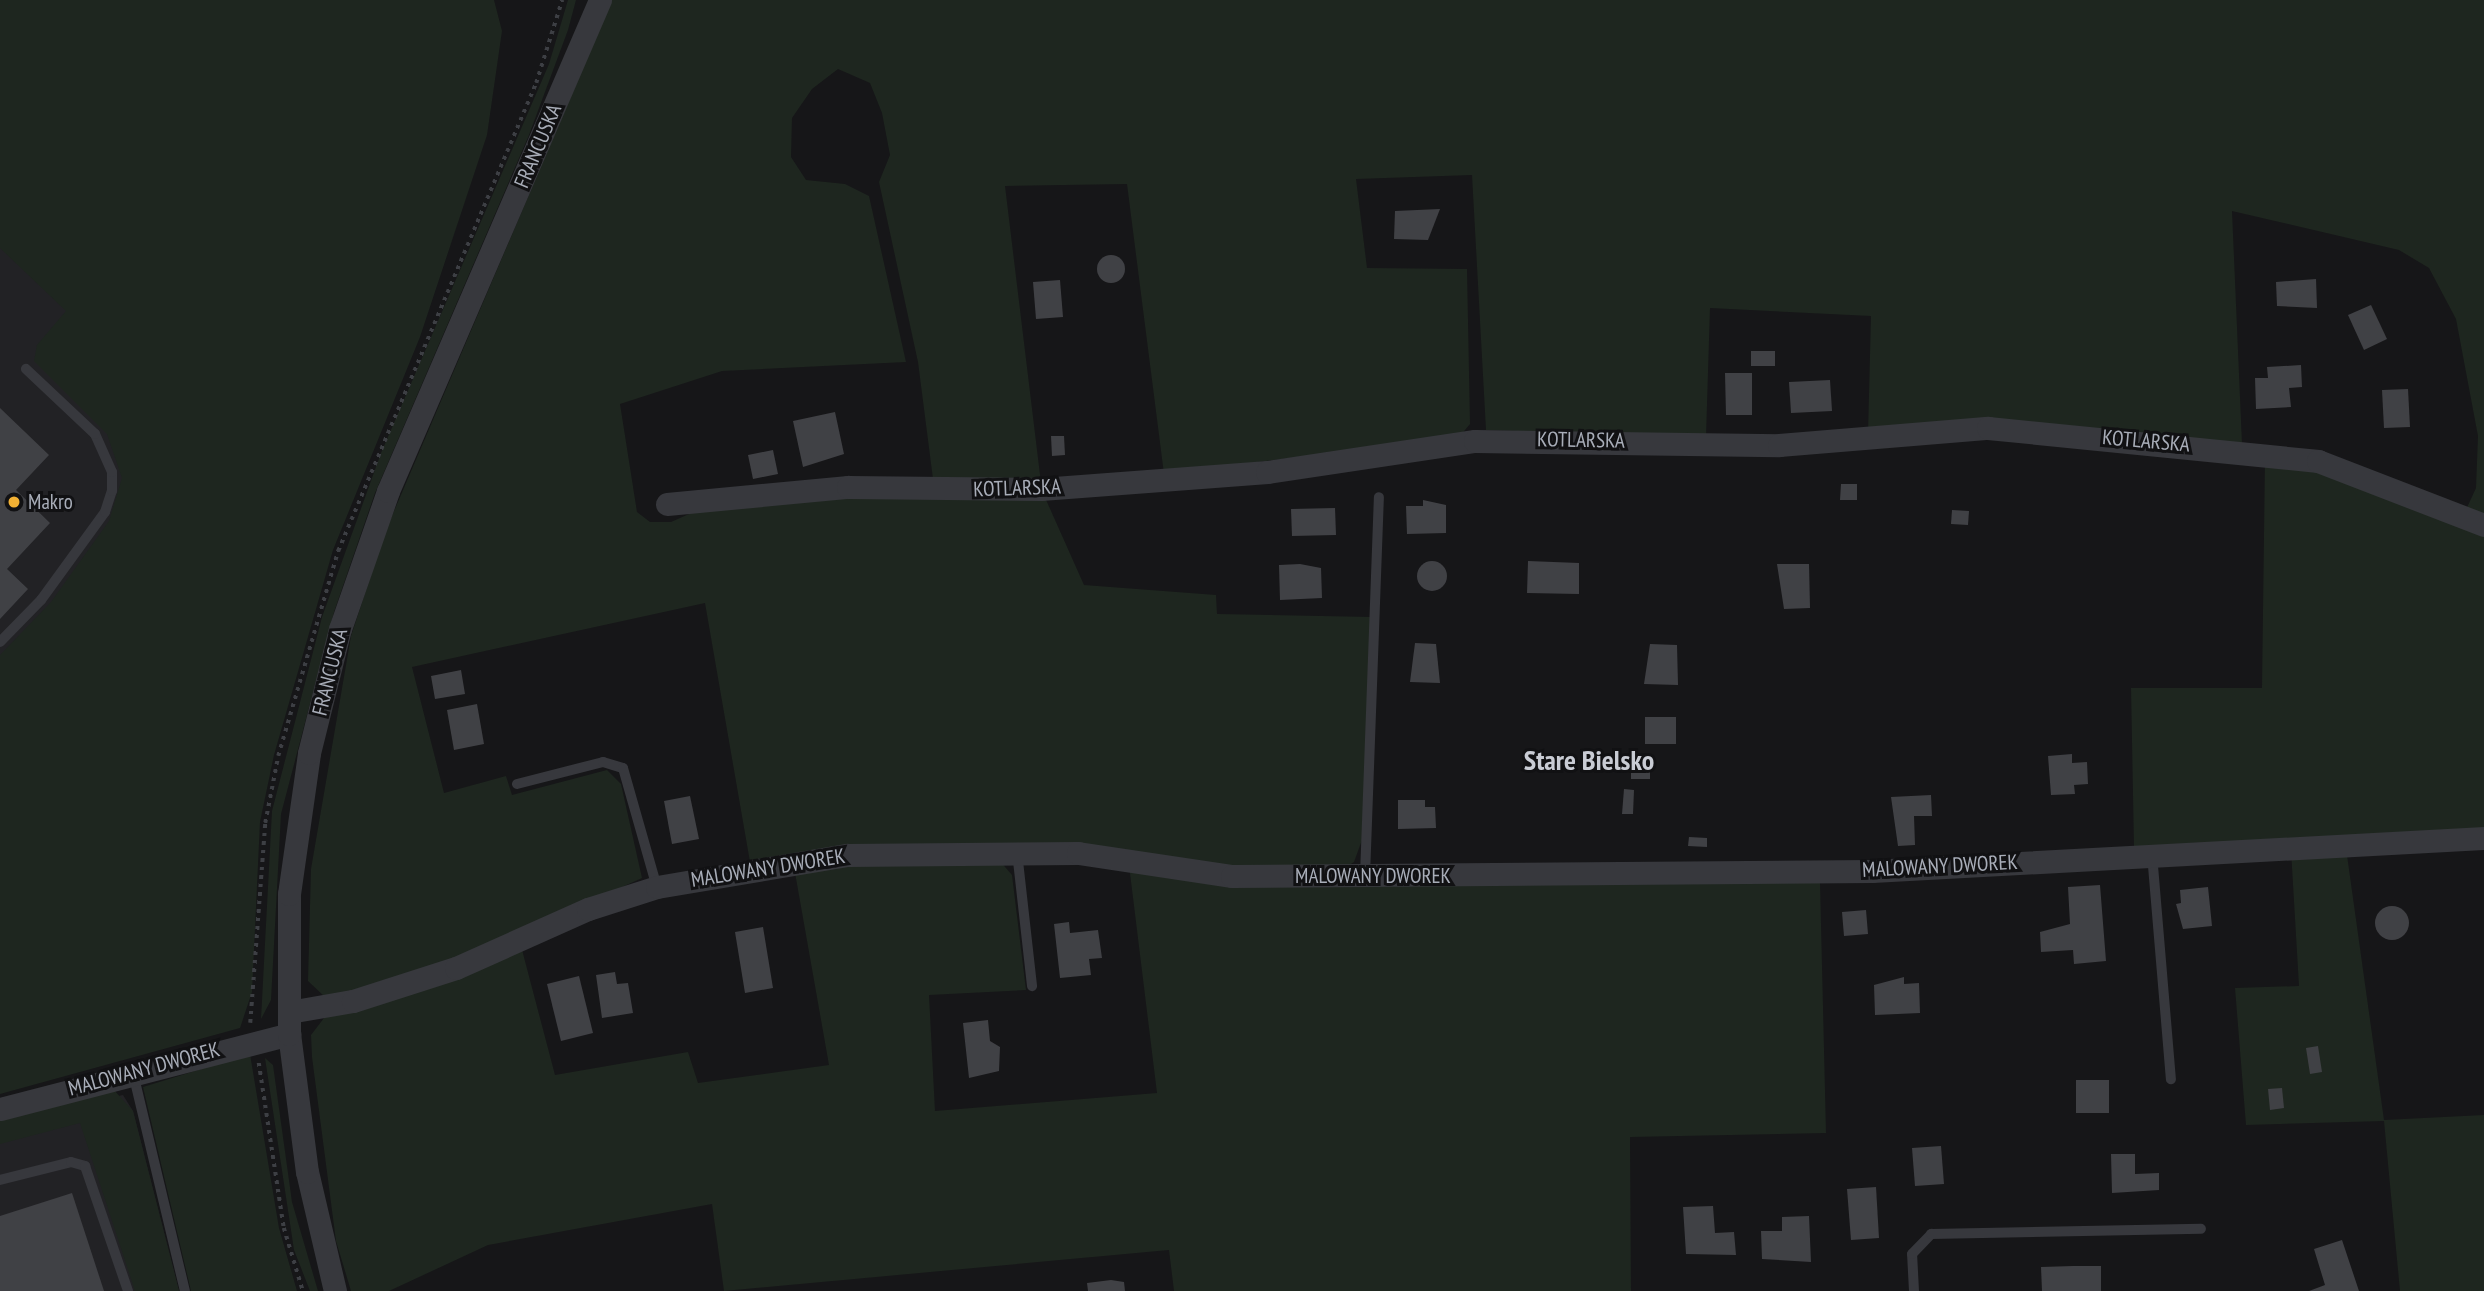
<!DOCTYPE html>
<html>
<head>
<meta charset="utf-8">
<style>
	body { margin:0 }
	#map { position:relative; width:2484px; height:1291px; overflow:hidden; background:#161618; font-family:"PT Sans Narrow",sans-serif }
	div>[style] { position:absolute }
	[style*='--x'] { left:calc(var(--x)*1px); top:calc(var(--y)*1px); width:calc(var(--w)*1px); rotate:calc(var(--a)*1deg) }
	.built>* { inset:0; background:#222225 }
	.green>* { inset:0; background:#1e261f }
	.building>* { inset:0; background:#404145 }
	.round { border-radius:50% }
	.path>* { height:3.5px; margin-top:-1.75px; transform-origin:0; background:repeating-linear-gradient(90deg,#3d3f44 0 3.5px,transparent 0 8.5px) }
	.lane>* { height:10px; margin:-5px; padding:0 5px; transform-origin:5px; border-radius:5px; background:#37383d }
	.street>* { height:23px; margin:-11.5px; padding:0 11.5px; transform-origin:11.5px; border-radius:11.5px; background:#37383d }
	.dots>* { width:19px; height:19px; translate:-50% -50%; box-sizing:border-box; border:4px solid #111113; border-radius:50% }
	span { translate:-50% -50%; white-space:nowrap; text-align:center; line-height:1.15; -webkit-text-stroke:6px #111113; paint-order:stroke }
	.street-label { font-size:21px; color:#a8adb8 }
	.poi-label { font-size:21px; color:#a8adb8 }
	.left { translate:0 -50%; text-align:left }
	.district-label { font-size:28px; color:#c9ccd4; font-weight:700 }
</style>
</head>
<body>
<div id="map">
	<div class="built">
		<i style="clip-path:polygon(0 225px,188px 454px,0 742px)"></i>
		<i style="clip-path:polygon(123px 1095px,133px 1111px,179px 1291px,0 1291px,0 1121px)"></i>
	</div>
	<div class="green">
		<i style="clip-path:polygon(0 0,494px 0,502px 31px,487px 135px,420px 337px,333px 550px,274px 755px,260px 822px,252px 992px,240px 1028px,0 1094px,0 655px,51px 602px,109px 521px,122px 478px,107px 434px,34px 361px,37px 345px,66px 311px,0 248px)"></i>
		<i style="clip-path:polygon(568px 0,576px 0,568px 30px,529px 135px,375px 493px,334px 612px,281px 814px,271px 1000px,261px 1019px,272px 811px,322px 617px,381px 453px,549px 64px)"></i>
		<i style="clip-path:polygon(612px 0,2484px 0,2484px 519px,2464px 514px,2476px 488px,2478px 436px,2456px 319px,2429px 268px,2399px 250px,2232px 211px,2242px 444px,1868px 433px,1871px 316px,1710px 308px,1706px 437px,1486px 430px,1472px 175px,1356px 179px,1367px 268px,1467px 269px,1470px 424px,1460px 436px,1164px 474px,1127px 184px,1005px 186px,1041px 483px,933px 479px,918px 362px,879px 182px,890px 155px,882px 113px,870px 83px,838px 69px,812px 89px,792px 118px,791px 157px,806px 180px,845px 184px,869px 196px,906px 362px,722px 371px,620px 404px,637px 512px,650px 522px,671px 522px,716px 502px,1043px 493px,1084px 585px,1216px 595px,1217px 614px,1372px 617px,1362px 840px,1354px 862px,1343px 869px,1240px 869px,1138px 853px,750px 862px,705px 603px,412px 667px,444px 793px,506px 776px,512px 795px,607px 770px,621px 784px,642px 878px,455px 963px,326px 998px,308px 981px,311px 869px,351px 636px,386px 530px)"></i>
		<i style="clip-path:polygon(2265px 458px,2317px 466px,2484px 532px,2484px 832px,2134px 848px,2131px 688px,2262px 688px)"></i>
		<i style="clip-path:polygon(2346px 848px,2384px 1120px,2484px 1115px,2484px 1291px,2400px 1291px,2384px 1121px,2246px 1125px,2235px 988px,2299px 986px,2291px 850px)"></i>
		<i style="clip-path:polygon(999px 860px,1012px 875px,1026px 990px,929px 995px,935px 1111px,1157px 1093px,1129px 865px,1820px 882px,1826px 1133px,1630px 1137px,1631px 1291px,1174px 1291px,1169px 1250px,724px 1291px,712px 1204px,488px 1245px,389px 1291px,351px 1291px,336px 1241px,312px 1057px,311px 1035px,324px 1018px,521px 946px,555px 1075px,688px 1052px,698px 1083px,829px 1065px,794px 867px)"></i>
		<i style="clip-path:polygon(250px 1054px,279px 1228px,297px 1291px,191px 1291px,143px 1087px)"></i>
		<i style="clip-path:polygon(265px 1058px,273px 1065px,292px 1202px,318px 1291px,310px 1291px,294px 1250px)"></i>
		<i style="clip-path:polygon(114px 1090px,133px 1111px,179px 1291px,135px 1291px,80px 1123px,0 1144px,0 1121px)"></i>
	</div>
	<div class="building">
		<i style="clip-path:polygon(1440px 209px,1428px 240px,1394px 239px,1395px 211px)"></i>
		<i class="round" style="left:1097px;top:255px;width:28px;height:28px"></i>
		<i style="clip-path:polygon(2316px 279px,2317px 308px,2277px 306px,2276px 282px)"></i>
		<i style="clip-path:polygon(1060px 280px,1063px 317px,1036px 319px,1033px 282px)"></i>
		<i style="clip-path:polygon(2371px 305px,2387px 339px,2364px 350px,2348px 315px)"></i>
		<i style="clip-path:polygon(1751px 351px,1775px 351px,1775px 366px,1751px 366px)"></i>
		<i style="clip-path:polygon(2301px 365px,2302px 387px,2289px 388px,2291px 407px,2256px 409px,2255px 378px,2268px 378px,2267px 367px)"></i>
		<i style="clip-path:polygon(1725px 373px,1752px 373px,1752px 415px,1726px 415px)"></i>
		<i style="clip-path:polygon(1830px 380px,1832px 411px,1791px 413px,1789px 382px)"></i>
		<i style="clip-path:polygon(2408px 389px,2410px 427px,2384px 428px,2382px 390px)"></i>
		<i style="clip-path:polygon(0 408px,49px 455px,16px 490px,50px 523px,7px 569px,28px 589px,0 619px)"></i>
		<i style="clip-path:polygon(835px 412px,844px 454px,803px 467px,793px 421px)"></i>
		<i style="clip-path:polygon(1051px 436px,1064px 436px,1065px 455px,1052px 456px)"></i>
		<i style="clip-path:polygon(773px 450px,778px 474px,753px 479px,748px 455px)"></i>
		<i style="clip-path:polygon(1841px 484px,1857px 484px,1857px 500px,1840px 500px)"></i>
		<i style="clip-path:polygon(1423px 500px,1446px 505px,1446px 533px,1407px 534px,1406px 506px,1423px 506px)"></i>
		<i style="clip-path:polygon(1335px 508px,1336px 535px,1292px 536px,1291px 509px)"></i>
		<i style="clip-path:polygon(1952px 510px,1969px 511px,1968px 525px,1951px 524px)"></i>
		<i class="round" style="left:1417px;top:561px;width:30px;height:30px"></i>
		<i style="clip-path:polygon(1528px 561px,1579px 563px,1579px 594px,1527px 593px)"></i>
		<i style="clip-path:polygon(1300px 564px,1321px 568px,1322px 598px,1280px 600px,1279px 565px)"></i>
		<i style="clip-path:polygon(1777px 564px,1809px 564px,1810px 608px,1784px 609px)"></i>
		<i style="clip-path:polygon(1415px 643px,1436px 644px,1440px 683px,1410px 682px)"></i>
		<i style="clip-path:polygon(1650px 644px,1677px 645px,1678px 685px,1644px 684px)"></i>
		<i style="clip-path:polygon(461px 670px,465px 694px,435px 699px,431px 676px)"></i>
		<i style="clip-path:polygon(477px 704px,484px 744px,454px 750px,447px 710px)"></i>
		<i style="clip-path:polygon(1645px 717px,1676px 717px,1676px 744px,1645px 744px)"></i>
		<i style="clip-path:polygon(2072px 754px,2072px 763px,2087px 762px,2088px 784px,2074px 785px,2075px 794px,2051px 795px,2048px 756px)"></i>
		<i style="clip-path:polygon(1631px 769px,1650px 769px,1650px 779px,1631px 779px)"></i>
		<i style="clip-path:polygon(1624px 789px,1634px 790px,1633px 814px,1622px 814px)"></i>
		<i style="clip-path:polygon(1931px 795px,1932px 816px,1914px 816px,1915px 845px,1898px 846px,1891px 797px)"></i>
		<i style="clip-path:polygon(690px 796px,699px 839px,672px 844px,664px 801px)"></i>
		<i style="clip-path:polygon(1398px 800px,1425px 800px,1425px 807px,1435px 807px,1436px 828px,1398px 829px)"></i>
		<i style="clip-path:polygon(1689px 837px,1707px 838px,1707px 847px,1688px 846px)"></i>
		<i style="clip-path:polygon(2100px 885px,2106px 961px,2074px 964px,2073px 950px,2041px 952px,2040px 932px,2070px 924px,2068px 887px)"></i>
		<i style="clip-path:polygon(2208px 887px,2212px 926px,2183px 929px,2176px 904px,2181px 903px,2180px 890px)"></i>
		<i class="round" style="left:2375px;top:906px;width:34px;height:34px"></i>
		<i style="clip-path:polygon(1866px 910px,1868px 934px,1844px 936px,1842px 912px)"></i>
		<i style="clip-path:polygon(1069px 922px,1070px 933px,1098px 930px,1102px 958px,1089px 959px,1091px 975px,1060px 978px,1054px 924px)"></i>
		<i style="clip-path:polygon(763px 927px,773px 988px,745px 993px,735px 932px)"></i>
		<i style="clip-path:polygon(615px 972px,617px 984px,628px 983px,633px 1013px,602px 1018px,596px 975px)"></i>
		<i style="clip-path:polygon(579px 976px,593px 1033px,561px 1041px,547px 984px)"></i>
		<i style="clip-path:polygon(1904px 977px,1904px 984px,1919px 983px,1920px 1013px,1875px 1015px,1874px 985px)"></i>
		<i style="clip-path:polygon(988px 1020px,990px 1041px,1000px 1047px,999px 1071px,969px 1078px,963px 1023px)"></i>
		<i style="clip-path:polygon(2318px 1046px,2322px 1072px,2310px 1074px,2306px 1048px)"></i>
		<i style="clip-path:polygon(2076px 1080px,2109px 1080px,2109px 1113px,2076px 1113px)"></i>
		<i style="clip-path:polygon(2282px 1088px,2284px 1108px,2270px 1110px,2268px 1089px)"></i>
		<i style="clip-path:polygon(1941px 1146px,1944px 1184px,1915px 1186px,1912px 1148px)"></i>
		<i style="clip-path:polygon(2111px 1154px,2135px 1154px,2135px 1174px,2159px 1173px,2159px 1190px,2112px 1193px)"></i>
		<i style="clip-path:polygon(1876px 1187px,1879px 1238px,1851px 1240px,1847px 1189px)"></i>
		<i style="clip-path:polygon(72px 1193px,104px 1291px,0 1291px,0 1216px)"></i>
		<i style="clip-path:polygon(1713px 1206px,1715px 1233px,1734px 1232px,1736px 1255px,1686px 1254px,1683px 1207px)"></i>
		<i style="clip-path:polygon(1809px 1216px,1811px 1262px,1762px 1259px,1761px 1231px,1782px 1231px,1782px 1217px)"></i>
		<i style="clip-path:polygon(2342px 1240px,2359px 1291px,2309px 1291px,2325px 1285px,2314px 1249px)"></i>
		<i style="clip-path:polygon(2073px 1266px,2101px 1266px,2101px 1291px,2042px 1291px,2041px 1267px)"></i>
		<i style="clip-path:polygon(1111px 1280px,1124px 1282px,1125px 1291px,1088px 1291px,1087px 1283px)"></i>
	</div>
	<div class="path">
		<i style="--x:250;--y:1023;--w:201;--a:-85.7"></i>
		<i style="--x:265;--y:823;--w:68;--a:-79"></i>
		<i style="--x:278;--y:756;--w:214;--a:-73.7"></i>
		<i style="--x:338;--y:551;--w:508;--a:-67.07"></i>
		<i style="--x:536;--y:83;--w:87;--a:-72.6"></i>
		<i style="--x:259;--y:1063;--w:167;--a:81.4"></i>
		<i style="--x:284;--y:1228;--w:66;--a:73.2"></i>
	</div>
	<div class="lane">
		<i style="--x:0;--y:642;--w:59;--a:-45.7"></i>
		<i style="--x:41;--y:600;--w:109;--a:-54"></i>
		<i style="--x:105;--y:512;--w:22;--a:-72"></i>
		<i style="--x:112;--y:491;--w:19;--a:-90"></i>
		<i style="--x:112;--y:472;--w:42;--a:-114.1"></i>
		<i style="--x:95;--y:434;--w:95;--a:-136.7"></i>
		<i style="--x:517;--y:784;--w:89;--a:-14.3"></i>
		<i style="--x:603;--y:762;--w:21;--a:17"></i>
		<i style="--x:623;--y:768;--w:124;--a:74.1"></i>
		<i style="--x:1017;--y:852;--w:135;--a:83.6"></i>
		<i style="--x:2152;--y:854;--w:226;--a:85.2"></i>
		<i style="--x:1365;--y:876;--w:379;--a:-87.9"></i>
		<i style="--x:133;--y:1073;--w:224;--a:76.6"></i>
		<i style="--x:0;--y:1180;--w:73;--a:-14.2"></i>
		<i style="--x:71;--y:1162;--w:15;--a:16"></i>
		<i style="--x:85;--y:1166;--w:132;--a:71"></i>
		<i style="--x:1914;--y:1291;--w:37;--a:-93"></i>
		<i style="--x:1912;--y:1254;--w:28;--a:-46"></i>
		<i style="--x:1931;--y:1234;--w:270;--a:-1.1"></i>
	</div>
	<div class="street">
		<i style="--x:667;--y:504;--w:182;--a:-5.4"></i>
		<i style="--x:848;--y:487;--w:193;--a:0.6"></i>
		<i style="--x:1041;--y:489;--w:227;--a:-4.3"></i>
		<i style="--x:1267;--y:472;--w:210;--a:-8.5"></i>
		<i style="--x:1475;--y:441;--w:304;--a:0.8"></i>
		<i style="--x:1779;--y:445;--w:210;--a:-4.7"></i>
		<i style="--x:1988;--y:428;--w:332;--a:5.7"></i>
		<i style="--x:2318;--y:461;--w:178;--a:21.1"></i>
		<i style="--x:289;--y:1012;--w:65;--a:-9.8"></i>
		<i style="--x:353;--y:1001;--w:108;--a:-17.8"></i>
		<i style="--x:456;--y:968;--w:145;--a:-24.1"></i>
		<i style="--x:588;--y:909;--w:72;--a:-17.7"></i>
		<i style="--x:657;--y:887;--w:193;--a:-9.6"></i>
		<i style="--x:847;--y:855;--w:231;--a:-0.5"></i>
		<i style="--x:1078;--y:853;--w:156;--a:8.5"></i>
		<i style="--x:1232;--y:876;--w:640;--a:-0.45"></i>
		<i style="--x:1872;--y:871;--w:613;--a:-3.09"></i>
		<i style="--x:0;--y:1109;--w:299;--a:-14.5"></i>
		<i style="--x:335;--y:1291;--w:122;--a:-103.2"></i>
		<i style="--x:307;--y:1172;--w:139;--a:-97.4"></i>
		<i style="--x:289;--y:1034;--w:140;--a:-90"></i>
		<i style="--x:289;--y:894;--w:142;--a:-81.9"></i>
		<i style="--x:309;--y:753;--w:128;--a:-76"></i>
		<i style="--x:340;--y:629;--w:146;--a:-70.8"></i>
		<i style="--x:388;--y:491;--w:535;--a:-66.65"></i>
	</div>
	<div class="dots">
		<i style="left:14px;top:502px;background:#f2b134"></i>
	</div>
	<div class="street-label">
		<span style="left:538px;top:146px;rotate:-67deg">FRANCUSKA</span>
		<span style="left:1581px;top:440px;rotate:1deg">KOTLARSKA</span>
		<span style="left:2146px;top:441px;rotate:5deg">KOTLARSKA</span>
		<span style="left:1017px;top:488px;rotate:-2deg">KOTLARSKA</span>
		<span style="left:330px;top:672px;rotate:-76deg">FRANCUSKA</span>
		<span style="left:1940px;top:866px;rotate:-3deg">MALOWANY DWOREK</span>
		<span style="left:768px;top:868px;rotate:-9deg">MALOWANY DWOREK</span>
		<span style="left:1373px;top:876px">MALOWANY DWOREK</span>
		<span style="left:144px;top:1069px;rotate:-15deg">MALOWANY DWOREK</span>
	</div>
	<div class="poi-label">
		<span class="left" style="left:28px;top:502px">Makro</span>
	</div>
	<div class="district-label">
		<span style="left:1589px;top:760px">Stare Bielsko</span>
	</div>
</div>
</body>
</html>
